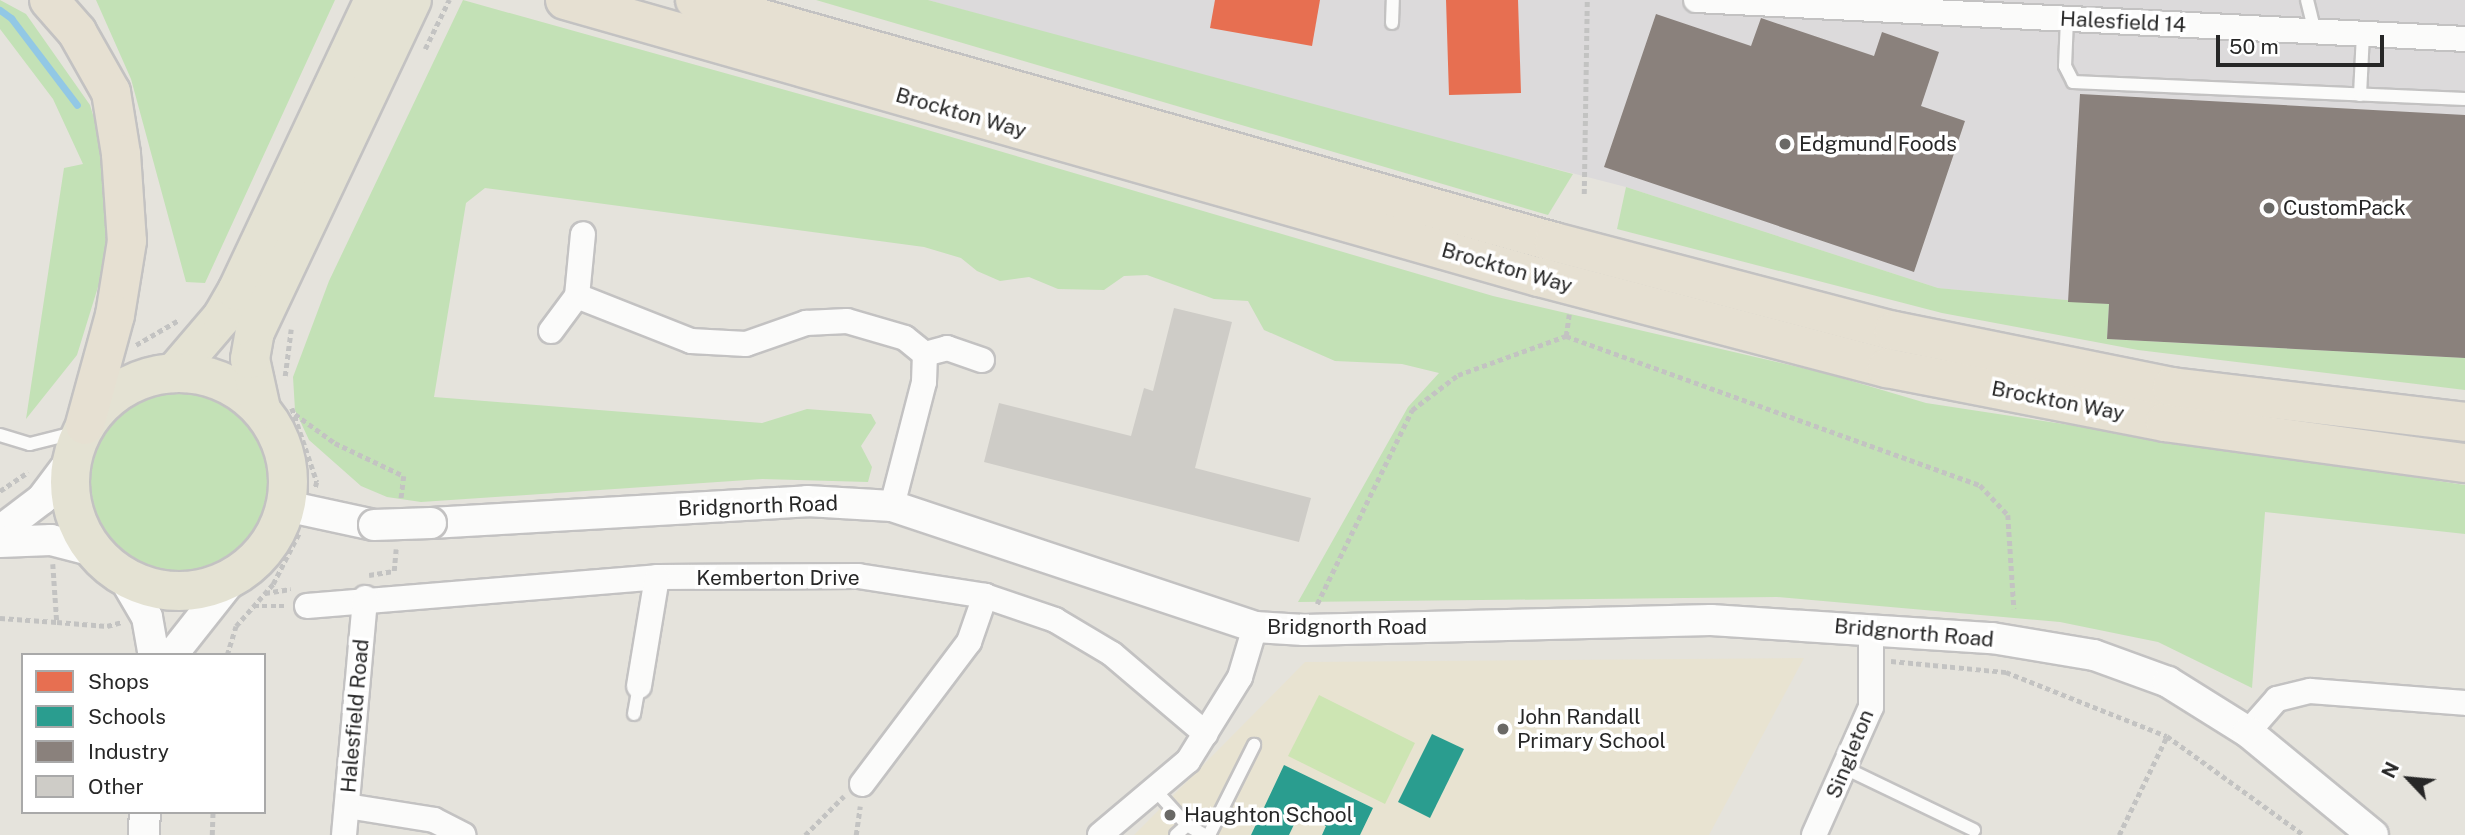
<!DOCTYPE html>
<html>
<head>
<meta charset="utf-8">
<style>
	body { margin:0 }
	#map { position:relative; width:2465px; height:835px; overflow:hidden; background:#e5e3dc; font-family:"Public Sans",sans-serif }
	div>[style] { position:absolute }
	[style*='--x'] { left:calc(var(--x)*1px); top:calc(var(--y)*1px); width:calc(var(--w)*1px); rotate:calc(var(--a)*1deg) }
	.industrial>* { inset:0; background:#dcdadb }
	.education>* { inset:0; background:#e8e3d1 }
	.green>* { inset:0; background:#c3e1b6 }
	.round { border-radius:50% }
	.pitch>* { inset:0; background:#cde5b3 }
	.shops>* { inset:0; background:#e76f51 }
	.schools>* { inset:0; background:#2a9d8f }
	.industry>* { inset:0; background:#8a817c }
	.stream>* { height:7px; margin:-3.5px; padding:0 3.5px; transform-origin:3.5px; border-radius:3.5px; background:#92c8e5 }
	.building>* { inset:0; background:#ceccc7 }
	.path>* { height:4.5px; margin-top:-2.25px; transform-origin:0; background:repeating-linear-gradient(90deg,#c3c3c2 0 5px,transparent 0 8.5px) }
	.roads { filter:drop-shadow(2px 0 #c3c2c2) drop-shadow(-2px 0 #c3c2c2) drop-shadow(0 2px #c3c2c2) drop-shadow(0 -2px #c3c2c2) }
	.service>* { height:12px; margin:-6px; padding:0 6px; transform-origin:6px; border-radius:6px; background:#fbfbfa }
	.minor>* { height:24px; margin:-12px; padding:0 12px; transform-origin:12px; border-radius:12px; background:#fbfbfa }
	.tertiary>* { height:30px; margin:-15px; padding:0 15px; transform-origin:15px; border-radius:15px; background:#fbfbfa }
	.primary>* { height:38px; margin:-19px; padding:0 19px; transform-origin:19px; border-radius:19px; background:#e4e2d3 }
	.primary>.ring { margin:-19px; padding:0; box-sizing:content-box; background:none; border:38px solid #e4e2d3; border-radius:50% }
	.trunk>* { height:38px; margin:-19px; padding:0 19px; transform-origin:19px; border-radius:19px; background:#e6e0d2 }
	.bridges { filter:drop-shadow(2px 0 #c3c2c2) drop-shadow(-2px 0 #c3c2c2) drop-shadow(0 2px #c3c2c2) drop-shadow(0 -2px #c3c2c2) }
	.tertiary-bridge>* { height:30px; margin:-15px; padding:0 15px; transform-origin:15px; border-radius:15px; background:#fbfbfa }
	.dots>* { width:19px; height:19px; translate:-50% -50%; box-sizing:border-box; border:4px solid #fff; border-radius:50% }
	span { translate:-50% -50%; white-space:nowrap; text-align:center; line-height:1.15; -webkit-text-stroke:7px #fff; paint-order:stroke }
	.street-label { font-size:21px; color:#272727 }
	.poi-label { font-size:21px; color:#272727 }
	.left { translate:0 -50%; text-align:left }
	.legend { position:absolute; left:21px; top:653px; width:245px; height:161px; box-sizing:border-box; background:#fff; border:2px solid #a9a9a9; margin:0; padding:9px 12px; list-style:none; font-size:21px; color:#272727 }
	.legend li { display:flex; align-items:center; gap:14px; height:35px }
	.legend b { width:35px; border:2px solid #a9a9a9 }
	.north { position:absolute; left:2374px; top:744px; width:70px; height:70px; -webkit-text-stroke:5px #fff; paint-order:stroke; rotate:296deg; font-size:19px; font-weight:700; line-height:28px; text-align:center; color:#272727 }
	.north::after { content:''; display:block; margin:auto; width:24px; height:32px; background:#272727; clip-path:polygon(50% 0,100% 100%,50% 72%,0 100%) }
	.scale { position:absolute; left:2216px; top:35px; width:168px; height:32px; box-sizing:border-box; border:4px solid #272727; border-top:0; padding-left:9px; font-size:21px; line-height:24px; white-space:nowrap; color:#272727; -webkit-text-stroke:5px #fff; paint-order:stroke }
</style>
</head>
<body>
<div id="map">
	<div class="industrial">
		<i style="clip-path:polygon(928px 0,2465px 0,2465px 358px,2107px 339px,2108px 304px,1938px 288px,1626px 187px,1238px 87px)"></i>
	</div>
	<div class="education">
		<i style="clip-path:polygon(1804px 658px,1709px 835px,1134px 835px,1305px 662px)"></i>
	</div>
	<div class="green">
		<i style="clip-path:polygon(0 0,26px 14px,90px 105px,104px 151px,110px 248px,77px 355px,26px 419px,64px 168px,83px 164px,53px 99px,0 29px)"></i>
		<i style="clip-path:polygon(96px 0,335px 0,205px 283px,186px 282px,131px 79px)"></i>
		<i style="clip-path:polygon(463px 0,907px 124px,1493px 296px,1828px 374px,1926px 403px,2465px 485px,2465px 534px,2265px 512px,2252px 688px,2158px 642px,2060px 622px,1777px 597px,1298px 602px,1408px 407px,1439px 373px,1402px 364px,1335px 361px,1264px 330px,1248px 301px,1214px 299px,1147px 275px,1124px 276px,1104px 290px,1058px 289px,1029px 277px,1000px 281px,977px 271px,961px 258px,924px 247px,485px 188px,466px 203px,434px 397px,762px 423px,807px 409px,871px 414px,876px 423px,861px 446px,872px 467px,868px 482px,762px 479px,421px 502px,387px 497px,361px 486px,309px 440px,295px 410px,293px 377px,329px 281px)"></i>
		<i style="clip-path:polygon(816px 0,928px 0,1573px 174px,1548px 215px)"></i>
		<i style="clip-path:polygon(1626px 187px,1938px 288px,2109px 304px,2107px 339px,2465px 358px,2465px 390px,2138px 350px,1942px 313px,1617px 229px)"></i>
		<i class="round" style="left:87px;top:391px;width:182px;height:182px"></i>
	</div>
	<div class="pitch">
		<i style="clip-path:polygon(1319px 695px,1415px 743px,1385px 804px,1288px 756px)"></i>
	</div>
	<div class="shops">
		<i style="clip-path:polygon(1215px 0,1320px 0,1312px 46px,1210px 28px)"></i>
		<i style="clip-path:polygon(1446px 0,1518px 0,1521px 93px,1449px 95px)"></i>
	</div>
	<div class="schools">
		<i style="clip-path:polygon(1432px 734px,1464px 749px,1430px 818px,1398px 802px)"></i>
		<i style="clip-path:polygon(1284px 765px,1373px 808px,1360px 835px,1322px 835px,1326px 826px,1299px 814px,1289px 835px,1251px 835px)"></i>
	</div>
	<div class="industry">
		<i style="clip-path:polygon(1656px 14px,1751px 46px,1761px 18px,1874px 56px,1882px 32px,1939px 52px,1921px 106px,1965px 121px,1914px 272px,1604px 167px)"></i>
		<i style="clip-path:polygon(2080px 94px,2465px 115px,2465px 358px,2107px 339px,2109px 304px,2068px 302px)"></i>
	</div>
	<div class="stream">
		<i style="--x:0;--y:10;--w:14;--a:36"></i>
		<i style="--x:11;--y:18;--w:109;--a:52.8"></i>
	</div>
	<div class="building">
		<i style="clip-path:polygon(1174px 308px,1232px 322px,1195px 468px,1311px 498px,1299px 542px,984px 462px,999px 403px,1131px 436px,1144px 388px,1153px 391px)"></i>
	</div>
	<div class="path">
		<i style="--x:425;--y:49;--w:55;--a:-63.9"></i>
		<i style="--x:1584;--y:194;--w:194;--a:-89.1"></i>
		<i style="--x:1566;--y:336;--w:22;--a:-82"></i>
		<i style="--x:136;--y:345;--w:48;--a:-30.3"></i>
		<i style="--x:285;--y:376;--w:47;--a:-82.7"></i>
		<i style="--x:292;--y:408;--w:78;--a:71.3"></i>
		<i style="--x:317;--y:482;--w:7;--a:106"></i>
		<i style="--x:295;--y:414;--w:49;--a:35.9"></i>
		<i style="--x:335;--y:443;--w:76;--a:25.6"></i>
		<i style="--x:404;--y:476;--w:23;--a:97"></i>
		<i style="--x:0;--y:491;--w:34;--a:-34"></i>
		<i style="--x:53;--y:564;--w:58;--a:86.1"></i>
		<i style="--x:57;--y:622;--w:50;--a:4.6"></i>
		<i style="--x:107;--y:626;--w:16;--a:-15"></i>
		<i style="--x:369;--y:575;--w:25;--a:-9"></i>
		<i style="--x:394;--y:571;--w:22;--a:-85"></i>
		<i style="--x:265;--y:593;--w:26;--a:-9"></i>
		<i style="--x:1317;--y:604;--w:216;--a:-63.9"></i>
		<i style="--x:1412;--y:410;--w:58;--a:-37.3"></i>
		<i style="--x:1458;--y:375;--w:115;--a:-19.9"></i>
		<i style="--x:1566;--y:336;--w:440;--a:19.8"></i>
		<i style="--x:1980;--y:485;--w:41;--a:47"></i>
		<i style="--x:2008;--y:515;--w:94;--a:86.3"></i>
		<i style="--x:254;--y:606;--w:31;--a:0"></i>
		<i style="--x:0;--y:618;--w:57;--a:4"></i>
		<i style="--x:227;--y:655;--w:30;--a:-73"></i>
		<i style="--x:236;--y:626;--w:56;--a:-48.6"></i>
		<i style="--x:273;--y:584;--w:57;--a:-63"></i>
		<i style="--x:1891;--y:661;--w:116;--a:5.5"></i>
		<i style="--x:2006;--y:672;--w:173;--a:21.7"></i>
		<i style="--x:2167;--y:736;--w:169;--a:35.9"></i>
		<i style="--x:212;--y:835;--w:23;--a:-88"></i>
		<i style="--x:805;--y:835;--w:55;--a:-45"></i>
		<i style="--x:856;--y:835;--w:29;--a:-82"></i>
		<i style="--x:2119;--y:835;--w:110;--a:-64.1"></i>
	</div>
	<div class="roads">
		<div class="service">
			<i style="--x:2307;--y:0;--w:33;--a:76"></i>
			<i style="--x:2067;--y:19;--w:47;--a:92.4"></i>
			<i style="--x:2065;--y:66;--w:18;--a:63"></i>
			<i style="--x:2073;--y:82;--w:392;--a:2.5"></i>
			<i style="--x:1392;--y:23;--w:23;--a:-88"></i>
			<i style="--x:2360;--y:95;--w:61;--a:-87.2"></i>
			<i style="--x:0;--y:435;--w:31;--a:17"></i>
			<i style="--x:30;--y:444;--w:54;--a:-14"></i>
			<i style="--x:634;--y:714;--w:28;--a:-80"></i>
			<i style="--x:1847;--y:769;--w:141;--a:25.7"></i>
			<i style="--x:1155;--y:790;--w:47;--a:47.6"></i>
			<i style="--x:1187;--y:825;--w:20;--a:30"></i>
			<i style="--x:1176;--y:835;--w:15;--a:-42"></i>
			<i style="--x:1209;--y:835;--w:101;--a:-63.4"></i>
		</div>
		<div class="minor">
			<i style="--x:1696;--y:0;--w:770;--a:2.9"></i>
			<i style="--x:577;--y:296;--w:123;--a:21.5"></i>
			<i style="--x:691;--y:341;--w:55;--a:3.1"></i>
			<i style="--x:746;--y:344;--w:64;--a:-19.3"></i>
			<i style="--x:806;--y:323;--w:41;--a:-2.8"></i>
			<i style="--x:847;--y:321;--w:60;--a:16.3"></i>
			<i style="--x:905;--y:338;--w:26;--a:39"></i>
			<i style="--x:551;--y:331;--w:44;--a:-53.4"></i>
			<i style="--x:577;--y:296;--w:62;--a:-84.5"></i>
			<i style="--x:925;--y:354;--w:23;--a:-15"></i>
			<i style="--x:947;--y:348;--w:37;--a:19"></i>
			<i style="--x:892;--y:506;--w:128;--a:-75.5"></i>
			<i style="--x:924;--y:382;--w:28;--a:-88"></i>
			<i style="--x:307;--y:606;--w:351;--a:-4.7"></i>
			<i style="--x:657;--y:577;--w:201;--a:-0.3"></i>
			<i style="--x:858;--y:576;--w:129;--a:8.9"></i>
			<i style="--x:985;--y:596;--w:74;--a:18.9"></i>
			<i style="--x:1055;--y:620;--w:66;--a:30.8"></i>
			<i style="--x:1112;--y:654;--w:123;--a:40.4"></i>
			<i style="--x:639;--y:686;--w:110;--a:-80.6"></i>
			<i style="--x:2248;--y:732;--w:44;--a:-48.7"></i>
			<i style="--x:2277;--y:699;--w:34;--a:-14"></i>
			<i style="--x:2310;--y:691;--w:155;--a:4.4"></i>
			<i style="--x:862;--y:784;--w:178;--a:-53"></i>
			<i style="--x:969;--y:642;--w:49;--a:-70.8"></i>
			<i style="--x:347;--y:806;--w:88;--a:9.1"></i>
			<i style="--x:434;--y:820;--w:33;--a:27"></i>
			<i style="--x:344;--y:835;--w:238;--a:-84.9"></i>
			<i style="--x:1100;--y:835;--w:115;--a:-40.1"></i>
			<i style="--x:1188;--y:761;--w:99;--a:-58.2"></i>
			<i style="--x:1240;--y:677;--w:52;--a:-73.3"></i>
			<i style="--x:1814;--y:835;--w:140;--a:-66"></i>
			<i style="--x:1871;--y:707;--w:79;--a:-90"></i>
		</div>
		<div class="tertiary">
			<i style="--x:286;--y:506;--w:90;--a:12.2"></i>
			<i style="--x:431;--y:523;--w:377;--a:-3.3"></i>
			<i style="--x:807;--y:501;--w:85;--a:3.4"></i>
			<i style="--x:892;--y:506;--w:383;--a:18.4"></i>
			<i style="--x:1255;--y:627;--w:49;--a:3.5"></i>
			<i style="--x:1304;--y:630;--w:407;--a:-1.4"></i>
			<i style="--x:1711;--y:620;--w:282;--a:3.7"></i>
			<i style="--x:1992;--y:638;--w:103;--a:9.5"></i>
			<i style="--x:2094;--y:655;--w:79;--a:20"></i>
			<i style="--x:2168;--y:682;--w:94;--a:32"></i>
			<i style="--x:2248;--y:732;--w:162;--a:39.5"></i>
			<i style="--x:0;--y:531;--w:53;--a:-37.3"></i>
			<i style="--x:42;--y:499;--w:50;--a:-53.1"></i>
			<i style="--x:0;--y:542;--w:51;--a:-2.2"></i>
			<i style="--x:51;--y:540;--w:44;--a:14.3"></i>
			<i style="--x:124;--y:578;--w:45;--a:59.5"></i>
			<i style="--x:147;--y:617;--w:39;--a:80"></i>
			<i style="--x:172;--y:655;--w:97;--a:-51.7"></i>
			<i style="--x:144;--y:835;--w:23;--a:-88"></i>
		</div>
		<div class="primary">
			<i style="--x:175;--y:372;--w:72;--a:-49.5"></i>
			<i style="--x:222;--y:317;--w:30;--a:-60"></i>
			<i style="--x:237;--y:291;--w:322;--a:-64.8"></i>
			<i class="ring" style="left:70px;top:373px;width:180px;height:180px"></i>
			<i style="--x:261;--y:409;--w:51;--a:-102.4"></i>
			<i style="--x:250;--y:359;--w:27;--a:-80"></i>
			<i style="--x:255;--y:332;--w:367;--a:-64.7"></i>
		</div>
		<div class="trunk">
			<i style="--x:49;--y:0;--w:43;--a:48.8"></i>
			<i style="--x:77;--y:32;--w:69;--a:60.5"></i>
			<i style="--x:111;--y:92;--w:63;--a:80.8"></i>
			<i style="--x:121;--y:154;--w:87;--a:86.1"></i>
			<i style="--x:127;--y:241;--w:75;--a:99.2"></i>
			<i style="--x:115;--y:315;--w:114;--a:105.3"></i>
			<i style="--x:565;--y:0;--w:1013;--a:15.88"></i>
			<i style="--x:1539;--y:277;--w:360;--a:14.7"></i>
			<i style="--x:1887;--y:368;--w:283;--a:11"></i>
			<i style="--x:2165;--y:422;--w:303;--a:7.8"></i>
			<i style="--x:695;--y:0;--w:892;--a:15.73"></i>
			<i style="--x:1554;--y:242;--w:351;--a:14.7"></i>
			<i style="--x:1894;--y:331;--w:284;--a:11.4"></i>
			<i style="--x:2172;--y:387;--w:295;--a:6.8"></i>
		</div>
	</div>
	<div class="bridges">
		<div class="tertiary-bridge">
			<i style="--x:374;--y:525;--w:57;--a:-2"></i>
		</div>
	</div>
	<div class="dots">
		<i style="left:1785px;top:144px;background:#6a6966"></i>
		<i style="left:2269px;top:208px;background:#6a6966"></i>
		<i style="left:1503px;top:729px;background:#6a6966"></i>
		<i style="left:1170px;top:815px;background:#6a6966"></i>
	</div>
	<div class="street-label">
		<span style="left:2123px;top:22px;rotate:3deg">Halesfield 14</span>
		<span style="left:961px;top:113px;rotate:16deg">Brockton Way</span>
		<span style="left:1507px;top:268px;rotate:16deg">Brockton Way</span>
		<span style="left:2058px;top:401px;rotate:11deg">Brockton Way</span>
		<span style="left:758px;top:506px;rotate:-2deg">Bridgnorth Road</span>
		<span style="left:778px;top:578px">Kemberton Drive</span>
		<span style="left:1347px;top:627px">Bridgnorth Road</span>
		<span style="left:1914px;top:633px;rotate:5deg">Bridgnorth Road</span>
		<span style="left:355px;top:716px;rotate:-85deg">Halesfield Road</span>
		<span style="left:1850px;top:754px;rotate:-68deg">Singleton</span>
	</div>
	<div class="poi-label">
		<span class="left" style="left:1799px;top:144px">Edgmund Foods</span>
		<span class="left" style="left:2283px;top:208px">CustomPack</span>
		<span class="left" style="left:1517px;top:729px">John Randall<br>Primary School</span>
		<span class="left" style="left:1184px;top:815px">Haughton School</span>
	</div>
	<ul class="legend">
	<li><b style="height:19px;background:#e76f51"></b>Shops</li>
	<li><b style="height:19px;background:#2a9d8f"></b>Schools</li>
	<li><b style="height:19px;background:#8a817c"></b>Industry</li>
	<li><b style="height:19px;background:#ceccc7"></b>Other</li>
	</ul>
	<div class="north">N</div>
	<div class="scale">50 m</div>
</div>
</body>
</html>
